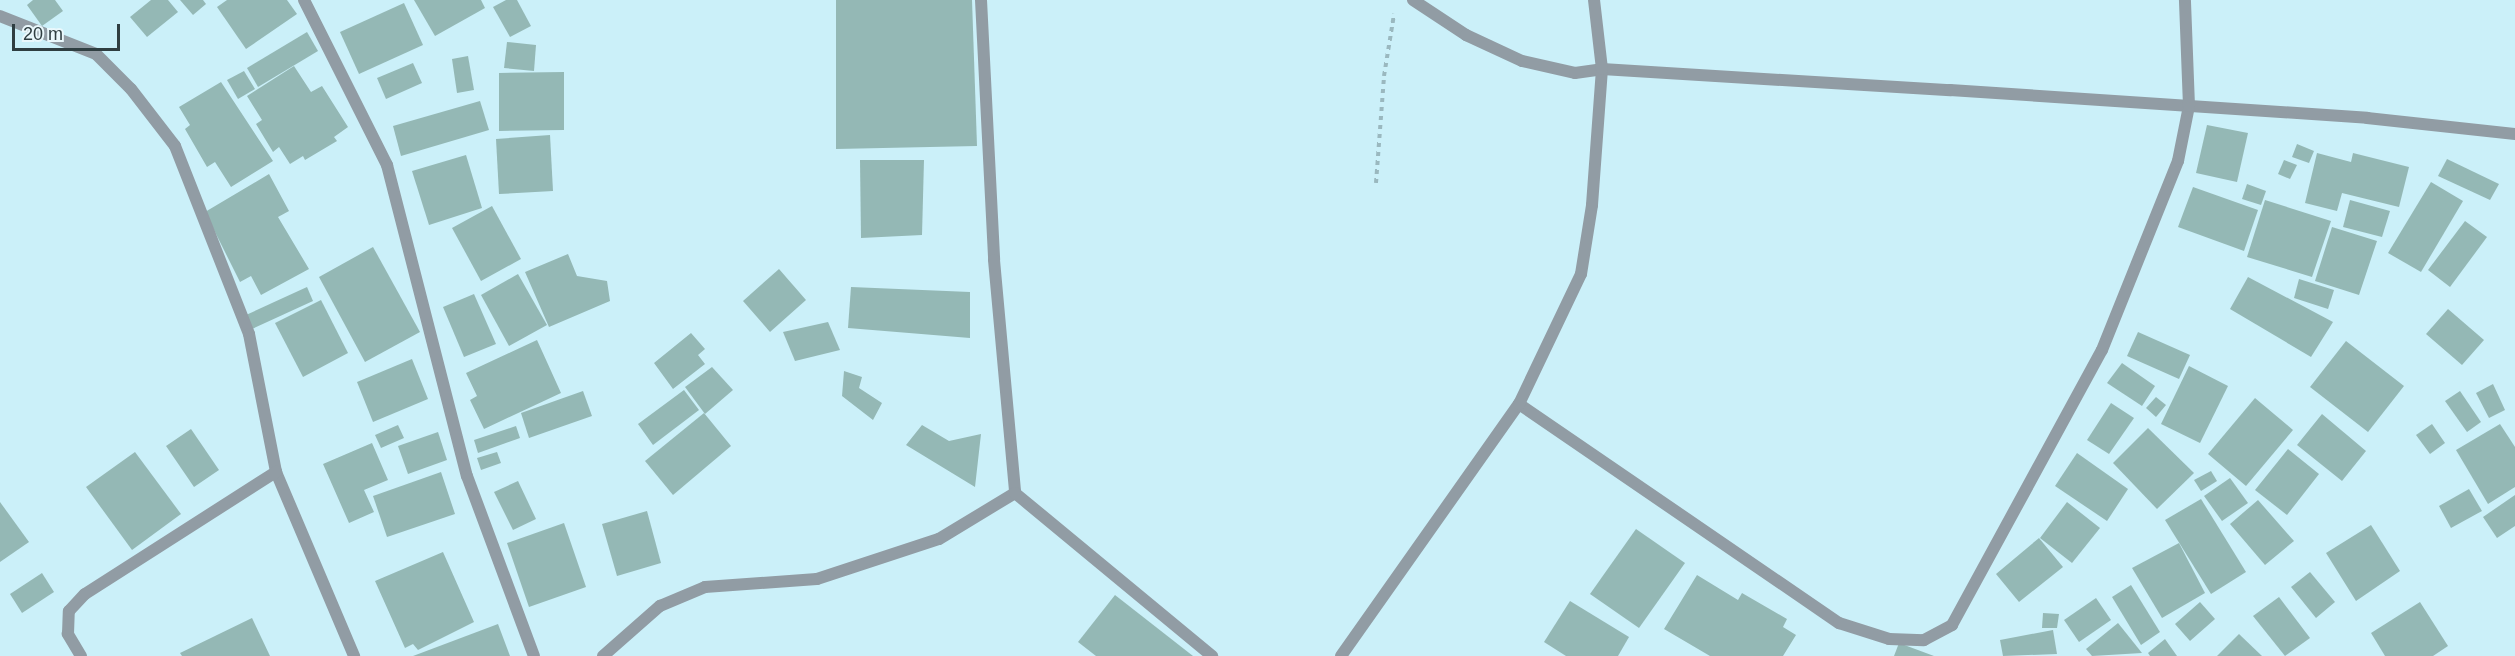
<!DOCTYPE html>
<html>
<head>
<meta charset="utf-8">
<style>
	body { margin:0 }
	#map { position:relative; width:2515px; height:656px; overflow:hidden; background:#cbf0f9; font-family:Arial,sans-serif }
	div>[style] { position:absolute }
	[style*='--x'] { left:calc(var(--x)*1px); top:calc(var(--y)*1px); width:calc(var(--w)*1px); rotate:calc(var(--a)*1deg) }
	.building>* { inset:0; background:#94b8b5 }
	.path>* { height:4px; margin-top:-2px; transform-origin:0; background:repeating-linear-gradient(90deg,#9ab8bf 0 4.5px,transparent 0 9px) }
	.minor>* { height:12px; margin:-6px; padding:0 6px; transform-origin:6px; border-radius:6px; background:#919ca4 }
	span { translate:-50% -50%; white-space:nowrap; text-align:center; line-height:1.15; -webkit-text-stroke:5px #eaf8fc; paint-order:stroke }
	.scale { position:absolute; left:12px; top:24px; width:108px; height:27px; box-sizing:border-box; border:3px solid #2f3e41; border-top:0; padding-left:8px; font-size:18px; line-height:21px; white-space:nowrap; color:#2f3e41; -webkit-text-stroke:4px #eaf8fc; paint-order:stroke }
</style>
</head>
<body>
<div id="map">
	<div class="building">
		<i style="clip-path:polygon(33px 0,55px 0,63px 11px,42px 26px,27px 5px)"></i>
		<i style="clip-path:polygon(151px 0,168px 0,178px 12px,147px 37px,130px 17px)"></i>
		<i style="clip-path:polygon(180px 0,203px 0,206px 4px,193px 15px)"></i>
		<i style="clip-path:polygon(227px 0,287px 0,297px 14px,246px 49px,217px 7px)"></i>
		<i style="clip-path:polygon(414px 0,481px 0,485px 8px,435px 36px)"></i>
		<i style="clip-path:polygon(506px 0,517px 0,531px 26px,510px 37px,493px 7px)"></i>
		<i style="clip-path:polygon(836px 0,972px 0,977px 146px,836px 149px)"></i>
		<i style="clip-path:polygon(404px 3px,423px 45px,359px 74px,340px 32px)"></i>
		<i style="clip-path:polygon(307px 32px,318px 51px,258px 87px,247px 68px)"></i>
		<i style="clip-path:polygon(507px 42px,536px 45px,534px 71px,504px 68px)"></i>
		<i style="clip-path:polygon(468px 56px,474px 90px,457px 93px,452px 59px)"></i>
		<i style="clip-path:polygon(413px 63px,422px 83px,386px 99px,377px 78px)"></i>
		<i style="clip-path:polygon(294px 66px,311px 92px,322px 86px,348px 127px,334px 137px,337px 141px,305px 160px,303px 156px,290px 164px,279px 147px,273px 152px,256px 124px,262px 120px,247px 96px)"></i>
		<i style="clip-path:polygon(244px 71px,255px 89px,238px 99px,227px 80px)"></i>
		<i style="clip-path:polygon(564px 72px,564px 130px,499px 131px,499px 73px)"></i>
		<i style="clip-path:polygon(221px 82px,273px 161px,231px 187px,215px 162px,207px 167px,185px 129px,190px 125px,179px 107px)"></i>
		<i style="clip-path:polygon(480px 101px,489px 130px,401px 156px,393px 126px)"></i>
		<i style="clip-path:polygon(2207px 125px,2248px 133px,2237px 182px,2196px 173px)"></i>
		<i style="clip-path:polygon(550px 135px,553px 191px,499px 194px,496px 139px)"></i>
		<i style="clip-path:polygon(2297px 144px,2314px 151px,2309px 163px,2292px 157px)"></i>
		<i style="clip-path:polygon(2317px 153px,2351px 162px,2353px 153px,2409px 167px,2399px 207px,2342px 193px,2337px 211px,2305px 203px)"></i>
		<i style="clip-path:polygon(466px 155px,482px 208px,429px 225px,412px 171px)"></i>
		<i style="clip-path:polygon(2447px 159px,2499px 184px,2490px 200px,2438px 176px)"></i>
		<i style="clip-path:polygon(860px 160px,924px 160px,922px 235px,861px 238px)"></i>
		<i style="clip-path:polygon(2284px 160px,2297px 165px,2290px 179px,2278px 174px)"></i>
		<i style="clip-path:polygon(269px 174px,289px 211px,278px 217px,309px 269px,261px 295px,251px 276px,240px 282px,205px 212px)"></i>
		<i style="clip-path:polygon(2431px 182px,2463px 201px,2421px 272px,2388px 253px)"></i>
		<i style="clip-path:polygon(2247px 184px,2266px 191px,2261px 205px,2242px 199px)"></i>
		<i style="clip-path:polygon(2193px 187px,2258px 210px,2244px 251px,2178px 227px)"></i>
		<i style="clip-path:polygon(2265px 200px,2331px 221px,2312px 277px,2247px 257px)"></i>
		<i style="clip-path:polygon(2350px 200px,2390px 211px,2382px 237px,2343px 227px)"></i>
		<i style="clip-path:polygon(492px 206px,521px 259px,481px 281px,452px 228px)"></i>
		<i style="clip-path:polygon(2465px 221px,2487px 237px,2450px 287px,2428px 270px)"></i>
		<i style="clip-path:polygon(2332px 227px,2377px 241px,2359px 295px,2315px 281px)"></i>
		<i style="clip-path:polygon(373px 247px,420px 332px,365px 362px,319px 277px)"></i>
		<i style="clip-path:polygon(568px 254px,577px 276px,607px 281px,610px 301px,549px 327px,525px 272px)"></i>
		<i style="clip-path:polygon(779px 269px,806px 300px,770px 332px,743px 301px)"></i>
		<i style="clip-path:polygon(518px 274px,547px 325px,509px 346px,481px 295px)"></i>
		<i style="clip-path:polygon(2248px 277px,2333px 322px,2311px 357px,2230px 309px)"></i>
		<i style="clip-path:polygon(2299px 279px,2334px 290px,2328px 309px,2294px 298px)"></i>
		<i style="clip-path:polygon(307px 287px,313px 301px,252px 329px,246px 315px)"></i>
		<i style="clip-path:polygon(851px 287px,970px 292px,970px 338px,848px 328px)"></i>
		<i style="clip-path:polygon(474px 294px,496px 344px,464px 357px,443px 307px)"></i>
		<i style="clip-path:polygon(321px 300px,348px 353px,303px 377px,275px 323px)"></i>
		<i style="clip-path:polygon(2448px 309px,2484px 340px,2462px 365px,2426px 334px)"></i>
		<i style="clip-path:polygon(828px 322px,840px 350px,795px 361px,783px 332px)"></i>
		<i style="clip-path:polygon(2138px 332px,2190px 355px,2179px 379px,2127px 356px)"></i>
		<i style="clip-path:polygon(691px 333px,705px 349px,698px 355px,705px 364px,673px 389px,654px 363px)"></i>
		<i style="clip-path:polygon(537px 340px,561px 393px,484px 429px,470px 400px,477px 396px,466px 373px)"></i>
		<i style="clip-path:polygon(2346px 341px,2404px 386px,2368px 432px,2310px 387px)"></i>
		<i style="clip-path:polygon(412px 359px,428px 399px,373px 422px,357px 382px)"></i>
		<i style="clip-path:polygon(2122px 363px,2155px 386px,2142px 406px,2107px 383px)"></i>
		<i style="clip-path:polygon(2189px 366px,2228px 386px,2200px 443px,2161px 424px)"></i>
		<i style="clip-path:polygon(712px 367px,733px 390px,705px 414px,685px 387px)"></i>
		<i style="clip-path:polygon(844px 371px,862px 377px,859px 388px,882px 403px,873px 420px,842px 396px)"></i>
		<i style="clip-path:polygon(2493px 384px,2505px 410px,2489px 418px,2476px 393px)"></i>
		<i style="clip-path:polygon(684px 390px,699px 410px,653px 445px,638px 424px)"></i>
		<i style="clip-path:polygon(583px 391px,592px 416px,529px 438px,521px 413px)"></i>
		<i style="clip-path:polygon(2460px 391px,2481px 422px,2467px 432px,2445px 401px)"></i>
		<i style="clip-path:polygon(2156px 397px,2166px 405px,2156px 417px,2146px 408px)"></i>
		<i style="clip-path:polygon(2255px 398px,2293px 430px,2246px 486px,2208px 454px)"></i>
		<i style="clip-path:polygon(2111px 403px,2134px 418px,2109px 454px,2087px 440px)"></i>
		<i style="clip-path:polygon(704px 413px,731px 446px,673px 495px,645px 461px)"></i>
		<i style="clip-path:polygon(2322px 414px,2366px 451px,2342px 481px,2297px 445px)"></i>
		<i style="clip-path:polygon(2432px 424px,2445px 443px,2430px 454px,2416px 435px)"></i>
		<i style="clip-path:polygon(2500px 424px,2515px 447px,2515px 487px,2488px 504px,2456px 450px)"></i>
		<i style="clip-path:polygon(398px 425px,404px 438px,381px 448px,375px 435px)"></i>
		<i style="clip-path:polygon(922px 425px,949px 441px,981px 434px,975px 487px,906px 445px)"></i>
		<i style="clip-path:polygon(516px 426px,520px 438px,478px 453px,474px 440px)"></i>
		<i style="clip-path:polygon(2148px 428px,2194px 473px,2157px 509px,2113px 463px)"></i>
		<i style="clip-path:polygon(191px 429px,219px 470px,194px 487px,166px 446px)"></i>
		<i style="clip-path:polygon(438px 432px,447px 460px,408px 474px,398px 446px)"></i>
		<i style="clip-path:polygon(372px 443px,388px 480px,364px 490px,374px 512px,349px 523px,323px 464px)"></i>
		<i style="clip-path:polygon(2288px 449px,2319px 474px,2287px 515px,2255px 490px)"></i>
		<i style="clip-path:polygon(135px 452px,181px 514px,132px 550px,86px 487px)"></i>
		<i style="clip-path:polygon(497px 452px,501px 463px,481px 470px,477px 458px)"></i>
		<i style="clip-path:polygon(2077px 453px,2128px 489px,2107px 521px,2055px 486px)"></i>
		<i style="clip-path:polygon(2211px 471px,2217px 481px,2201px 491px,2194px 480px)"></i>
		<i style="clip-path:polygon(441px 472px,455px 514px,387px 537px,373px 496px)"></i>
		<i style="clip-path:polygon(2230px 478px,2248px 503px,2222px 521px,2204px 496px)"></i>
		<i style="clip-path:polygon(518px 481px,536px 519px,513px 530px,494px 492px)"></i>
		<i style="clip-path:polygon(2469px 489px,2482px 511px,2451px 528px,2439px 506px)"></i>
		<i style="clip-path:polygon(2515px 495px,2515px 526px,2497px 538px,2483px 517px)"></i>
		<i style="clip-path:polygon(2201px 499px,2246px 572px,2211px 594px,2165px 520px)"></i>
		<i style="clip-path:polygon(2258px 500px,2294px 541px,2265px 565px,2230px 524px)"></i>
		<i style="clip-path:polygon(0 502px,29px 542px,0 562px)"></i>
		<i style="clip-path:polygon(2067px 502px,2100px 528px,2072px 563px,2040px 538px)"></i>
		<i style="clip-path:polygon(647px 511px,661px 563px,617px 576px,602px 524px)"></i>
		<i style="clip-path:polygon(564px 523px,586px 587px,529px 607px,507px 543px)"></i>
		<i style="clip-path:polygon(2371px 525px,2400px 571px,2356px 601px,2326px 553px)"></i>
		<i style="clip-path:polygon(1636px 529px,1685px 563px,1639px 628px,1590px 594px)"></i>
		<i style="clip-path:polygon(2039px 538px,2063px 567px,2019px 602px,1996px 574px)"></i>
		<i style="clip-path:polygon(2179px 543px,2205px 593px,2162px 618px,2132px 568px)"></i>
		<i style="clip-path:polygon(443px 552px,474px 622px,418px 650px,413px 644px,405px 648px,375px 581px)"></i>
		<i style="clip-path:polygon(2310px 572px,2335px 602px,2316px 618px,2291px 587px)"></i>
		<i style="clip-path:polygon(42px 573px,54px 592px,22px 613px,10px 594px)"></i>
		<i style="clip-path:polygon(1697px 575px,1738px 600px,1742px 593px,1787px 619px,1783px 627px,1796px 635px,1783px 656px,1710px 656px,1664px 629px)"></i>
		<i style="clip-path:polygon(2131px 585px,2160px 632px,2141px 645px,2112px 597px)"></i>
		<i style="clip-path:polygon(1115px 595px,1193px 656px,1096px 656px,1078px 642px)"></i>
		<i style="clip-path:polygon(2279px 597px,2310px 638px,2285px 656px,2253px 616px)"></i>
		<i style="clip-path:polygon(2096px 598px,2111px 620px,2079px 642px,2064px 620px)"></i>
		<i style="clip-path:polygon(1570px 601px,1629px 637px,1618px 656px,1566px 656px,1544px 642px)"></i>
		<i style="clip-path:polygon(2200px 602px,2215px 619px,2190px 641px,2175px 624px)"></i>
		<i style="clip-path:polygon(2420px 602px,2448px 646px,2433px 656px,2385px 656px,2371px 633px)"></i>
		<i style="clip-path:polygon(2043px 613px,2059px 614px,2057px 628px,2042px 628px)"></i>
		<i style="clip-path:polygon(252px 618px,270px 656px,182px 656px,180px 653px)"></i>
		<i style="clip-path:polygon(2118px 623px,2142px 653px,2092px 656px,2086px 649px)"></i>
		<i style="clip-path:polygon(498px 624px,510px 656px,413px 656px)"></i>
		<i style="clip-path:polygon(2053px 630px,2057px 654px,2003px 656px,2000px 640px)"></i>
		<i style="clip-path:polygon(2239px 634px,2262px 656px,2217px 656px)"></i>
		<i style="clip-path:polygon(2165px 639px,2177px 656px,2150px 656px,2148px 653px)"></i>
		<i style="clip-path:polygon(1899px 643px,1934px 656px,1894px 656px)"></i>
	</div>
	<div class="path">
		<i style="--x:1376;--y:183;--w:107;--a:-85.7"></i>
		<i style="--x:1384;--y:76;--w:63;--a:-80.8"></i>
	</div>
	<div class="minor">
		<i style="--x:304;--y:0;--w:185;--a:63.3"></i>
		<i style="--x:387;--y:165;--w:321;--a:75.6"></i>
		<i style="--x:467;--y:476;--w:192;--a:69.6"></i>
		<i style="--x:981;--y:0;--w:260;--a:87.1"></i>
		<i style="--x:994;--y:260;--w:234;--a:84.8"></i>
		<i style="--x:1413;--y:0;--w:64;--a:33.4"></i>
		<i style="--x:1466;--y:35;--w:62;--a:24.9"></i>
		<i style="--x:1522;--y:61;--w:54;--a:12.8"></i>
		<i style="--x:1575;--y:73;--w:27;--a:-8"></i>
		<i style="--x:1602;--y:69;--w:349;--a:3.5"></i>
		<i style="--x:1950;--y:90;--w:418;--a:3.8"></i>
		<i style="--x:2367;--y:118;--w:149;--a:6.2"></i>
		<i style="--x:0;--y:16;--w:103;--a:21.6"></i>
		<i style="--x:96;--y:54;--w:49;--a:45"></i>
		<i style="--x:131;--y:89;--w:72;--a:52.3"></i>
		<i style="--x:175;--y:146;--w:202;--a:68.5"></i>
		<i style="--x:249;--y:334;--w:141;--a:78.9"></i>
		<i style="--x:276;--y:472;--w:200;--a:67"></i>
		<i style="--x:1519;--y:404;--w:388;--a:34.4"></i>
		<i style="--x:1839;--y:623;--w:52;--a:17.7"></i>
		<i style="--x:1889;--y:639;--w:35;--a:2"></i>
		<i style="--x:1924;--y:640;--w:32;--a:-28"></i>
		<i style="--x:1952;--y:625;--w:313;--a:-61.4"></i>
		<i style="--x:2102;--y:350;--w:204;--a:-68.1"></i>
		<i style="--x:2178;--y:161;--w:56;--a:-78.7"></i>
		<i style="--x:2189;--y:106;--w:106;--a:-92.2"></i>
		<i style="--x:81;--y:656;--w:26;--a:-121"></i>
		<i style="--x:68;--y:634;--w:23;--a:-88"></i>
		<i style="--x:69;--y:611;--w:23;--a:-47"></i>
		<i style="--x:85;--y:594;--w:227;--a:-32.6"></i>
		<i style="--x:603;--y:656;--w:76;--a:-41.3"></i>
		<i style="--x:660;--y:606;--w:49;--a:-22.9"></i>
		<i style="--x:705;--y:587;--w:112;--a:-4.1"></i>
		<i style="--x:817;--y:579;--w:128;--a:-18.2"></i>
		<i style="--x:939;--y:539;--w:89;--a:-31.2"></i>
		<i style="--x:1015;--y:493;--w:256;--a:39.6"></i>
		<i style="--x:1341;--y:656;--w:309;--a:-54.8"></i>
		<i style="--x:1519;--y:404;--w:144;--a:-64.5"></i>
		<i style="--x:1581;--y:274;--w:70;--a:-80.9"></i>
		<i style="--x:1592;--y:205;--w:136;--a:-85.8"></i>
		<i style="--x:1602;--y:69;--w:69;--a:-96.6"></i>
	</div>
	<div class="scale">20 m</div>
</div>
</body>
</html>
